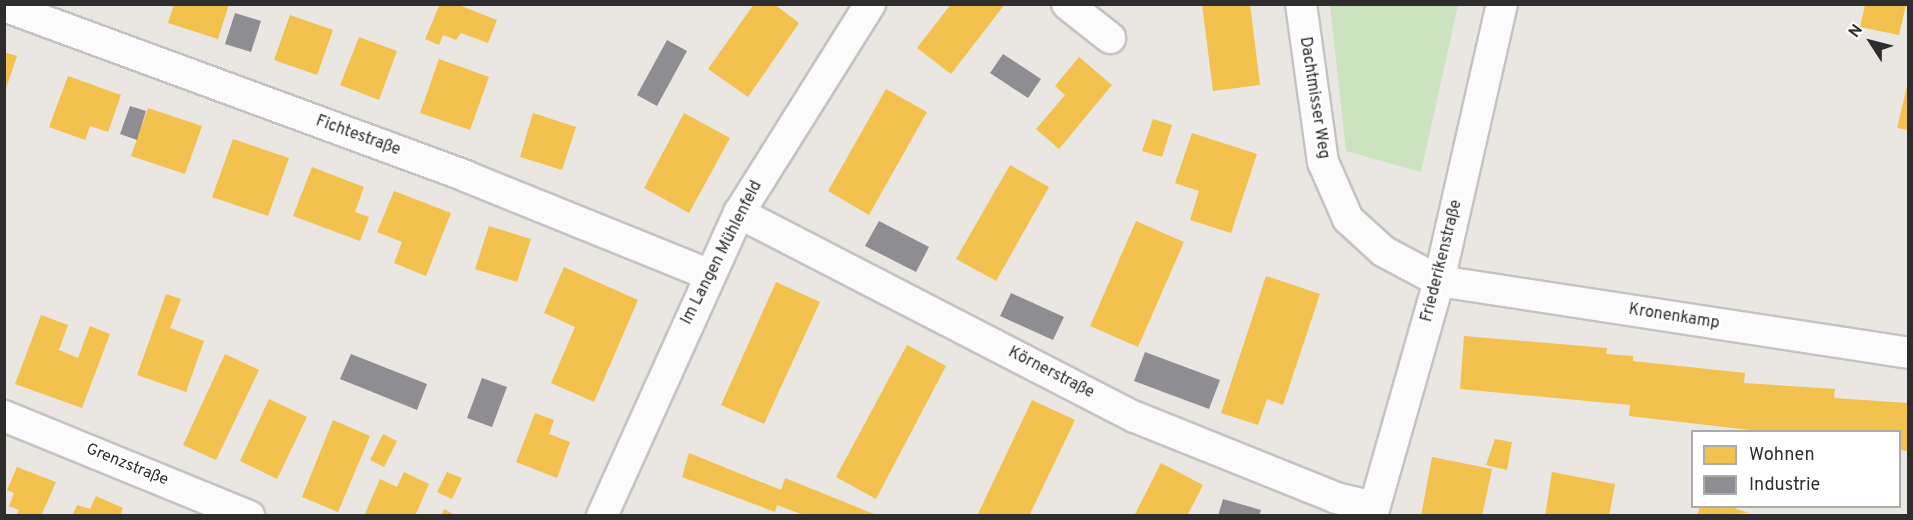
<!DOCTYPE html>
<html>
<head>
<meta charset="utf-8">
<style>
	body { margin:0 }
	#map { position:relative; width:1913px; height:520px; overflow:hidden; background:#eae7e3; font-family:Overpass,sans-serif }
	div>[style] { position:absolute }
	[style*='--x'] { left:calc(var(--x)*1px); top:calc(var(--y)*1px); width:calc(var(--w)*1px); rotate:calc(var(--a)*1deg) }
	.green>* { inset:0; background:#cbe3bf }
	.homes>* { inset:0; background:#f2c14e }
	.industry>* { inset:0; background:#8d8d92 }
	.roads { filter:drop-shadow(2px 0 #c4c3c3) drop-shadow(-2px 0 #c4c3c3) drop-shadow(0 2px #c4c3c3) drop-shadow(0 -2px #c4c3c3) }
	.minor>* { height:30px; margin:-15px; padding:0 15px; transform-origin:15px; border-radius:15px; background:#fcfbfb }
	span { translate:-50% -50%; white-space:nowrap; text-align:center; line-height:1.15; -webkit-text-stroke:6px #fff; paint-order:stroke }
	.street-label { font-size:16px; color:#2d2d2d }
	.frame { position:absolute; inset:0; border:6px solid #2d2d2d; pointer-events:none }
	.legend { position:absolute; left:1691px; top:430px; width:210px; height:78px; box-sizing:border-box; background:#fff; border:2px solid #ababab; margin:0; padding:8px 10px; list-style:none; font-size:18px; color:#2d2d2d }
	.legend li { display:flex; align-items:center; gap:12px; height:30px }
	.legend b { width:30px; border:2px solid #ababab }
	.north { position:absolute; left:1841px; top:12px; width:60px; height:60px; -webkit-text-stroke:4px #fff; paint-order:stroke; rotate:306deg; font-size:16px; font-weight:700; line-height:24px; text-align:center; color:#2d2d2d }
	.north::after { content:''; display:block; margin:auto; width:21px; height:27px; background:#2d2d2d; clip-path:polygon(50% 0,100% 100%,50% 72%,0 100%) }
</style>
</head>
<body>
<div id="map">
	<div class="green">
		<i style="clip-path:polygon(1330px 5px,1458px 5px,1421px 172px,1346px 151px)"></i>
	</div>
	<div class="homes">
		<i style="clip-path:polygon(174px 4px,229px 4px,218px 39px,168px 23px)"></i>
		<i style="clip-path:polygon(440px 4px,456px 4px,497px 20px,488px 43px,461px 33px,456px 40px,443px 35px,439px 45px,425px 39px)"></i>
		<i style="clip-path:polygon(754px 4px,774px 4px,799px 23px,748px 97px,708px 69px)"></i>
		<i style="clip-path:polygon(951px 4px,1005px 4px,951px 74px,917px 48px)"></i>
		<i style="clip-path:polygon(1202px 4px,1250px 4px,1260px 85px,1213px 91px)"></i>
		<i style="clip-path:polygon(1865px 5px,1906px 5px,1899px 35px,1860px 27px)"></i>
		<i style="clip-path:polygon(290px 15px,333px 30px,317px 75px,274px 60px)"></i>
		<i style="clip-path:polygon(359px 37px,397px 51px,379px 100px,340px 85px)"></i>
		<i style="clip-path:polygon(4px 52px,17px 56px,5px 91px,4px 91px)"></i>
		<i style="clip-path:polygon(1079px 57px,1112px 85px,1059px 149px,1036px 129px,1065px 95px,1055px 86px)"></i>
		<i style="clip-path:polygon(439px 59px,489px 77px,470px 130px,420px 113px)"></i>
		<i style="clip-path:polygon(68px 76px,121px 95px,108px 132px,90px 126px,85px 140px,49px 127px)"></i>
		<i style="clip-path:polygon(1908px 82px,1908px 130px,1897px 128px)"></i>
		<i style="clip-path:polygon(886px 89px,927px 112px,869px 215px,828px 191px)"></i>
		<i style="clip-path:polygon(148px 108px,202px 126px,185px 174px,131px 156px)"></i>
		<i style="clip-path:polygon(533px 113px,576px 127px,562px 170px,520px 157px)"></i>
		<i style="clip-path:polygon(684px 113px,730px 138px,689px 213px,644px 188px)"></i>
		<i style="clip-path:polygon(1153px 119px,1172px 125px,1162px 157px,1142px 151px)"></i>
		<i style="clip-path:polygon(1192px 133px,1257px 154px,1231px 233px,1190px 220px,1199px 191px,1175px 183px)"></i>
		<i style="clip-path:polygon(233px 139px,289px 158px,268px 216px,212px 197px)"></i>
		<i style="clip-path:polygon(1010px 165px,1049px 187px,996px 281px,956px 259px)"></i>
		<i style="clip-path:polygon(312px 167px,364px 187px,355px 212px,369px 217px,360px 241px,293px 216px)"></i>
		<i style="clip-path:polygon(394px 191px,451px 213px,426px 276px,394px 263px,402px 242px,377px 232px)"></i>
		<i style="clip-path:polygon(1136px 221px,1184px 242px,1138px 347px,1090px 326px)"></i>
		<i style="clip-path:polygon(489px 226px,531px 239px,517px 282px,475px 269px)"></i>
		<i style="clip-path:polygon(564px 267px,638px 300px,594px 402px,551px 383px,575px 327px,544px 313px)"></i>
		<i style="clip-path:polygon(1266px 276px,1320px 294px,1283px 405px,1267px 399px,1258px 425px,1221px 413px)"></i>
		<i style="clip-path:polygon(776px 282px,820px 302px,764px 424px,721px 405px)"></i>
		<i style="clip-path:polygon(166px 294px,181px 299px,170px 328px,204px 341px,186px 392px,137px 375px)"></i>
		<i style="clip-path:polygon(41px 315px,68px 325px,59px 350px,78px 358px,90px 326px,110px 334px,82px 408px,15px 384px)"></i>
		<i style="clip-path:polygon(1464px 336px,1607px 348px,1606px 354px,1633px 356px,1633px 361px,1745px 373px,1744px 383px,1835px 389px,1834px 398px,1908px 403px,1908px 451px,1900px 450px,1900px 432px,1767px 432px,1629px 416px,1630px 405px,1460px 389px)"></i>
		<i style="clip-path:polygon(907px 345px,946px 366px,876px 499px,836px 477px)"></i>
		<i style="clip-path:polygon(225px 354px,259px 370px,216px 460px,183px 445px)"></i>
		<i style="clip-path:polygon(269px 399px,307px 417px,277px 479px,240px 461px)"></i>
		<i style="clip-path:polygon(1032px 400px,1075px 420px,1029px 516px,977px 516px)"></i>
		<i style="clip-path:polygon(535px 413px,554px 420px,549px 434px,570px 442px,557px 478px,516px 462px)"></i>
		<i style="clip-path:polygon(333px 420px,370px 436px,338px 512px,302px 497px)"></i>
		<i style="clip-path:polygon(383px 434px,397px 441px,384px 467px,370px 460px)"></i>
		<i style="clip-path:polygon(1495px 439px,1512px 442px,1507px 470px,1486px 465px)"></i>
		<i style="clip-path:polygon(689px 453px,781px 490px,785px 478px,879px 516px,806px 516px,777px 505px,775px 512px,682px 477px)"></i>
		<i style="clip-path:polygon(1432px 457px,1492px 469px,1482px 516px,1421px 516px)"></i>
		<i style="clip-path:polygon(1161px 463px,1203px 485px,1187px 516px,1134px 516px)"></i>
		<i style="clip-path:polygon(17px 467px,56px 482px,41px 516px,16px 516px,19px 510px,9px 506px,14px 493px,7px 490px)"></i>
		<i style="clip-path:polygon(404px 472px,429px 484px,415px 516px,364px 516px,380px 479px,397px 487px)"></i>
		<i style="clip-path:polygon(447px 472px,462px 478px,452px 499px,437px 492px)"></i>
		<i style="clip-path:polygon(1552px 472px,1615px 484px,1609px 516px,1545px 516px)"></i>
		<i style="clip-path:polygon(96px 496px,123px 508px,120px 516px,72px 516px,77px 505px,90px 509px)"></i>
		<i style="clip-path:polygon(1700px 506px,1728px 506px,1749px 513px,1697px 516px)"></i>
		<i style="clip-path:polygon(444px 509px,457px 516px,441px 516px)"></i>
	</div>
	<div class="industry">
		<i style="clip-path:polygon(235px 13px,261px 21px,251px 52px,225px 44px)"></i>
		<i style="clip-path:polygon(667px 40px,687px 51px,657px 106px,637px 95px)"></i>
		<i style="clip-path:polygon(1003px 54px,1041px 79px,1028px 98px,990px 73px)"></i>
		<i style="clip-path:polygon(130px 106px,146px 111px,137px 140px,120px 134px)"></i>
		<i style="clip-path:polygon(879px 221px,929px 247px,916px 272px,865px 246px)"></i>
		<i style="clip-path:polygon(1011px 293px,1064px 317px,1053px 340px,1000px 316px)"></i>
		<i style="clip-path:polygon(1145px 352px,1220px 380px,1209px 409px,1134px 381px)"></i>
		<i style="clip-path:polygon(351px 354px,427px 384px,417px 410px,340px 379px)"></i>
		<i style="clip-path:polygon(482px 378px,507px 387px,492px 427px,467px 418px)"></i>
		<i style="clip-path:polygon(1223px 499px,1261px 510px,1259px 516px,1218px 516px)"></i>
	</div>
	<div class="roads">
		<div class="minor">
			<i style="--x:1067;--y:4;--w:55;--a:38.3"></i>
			<i style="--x:1301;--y:4;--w:160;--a:82.1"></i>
			<i style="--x:1323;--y:162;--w:62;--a:66.3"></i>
			<i style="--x:1348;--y:219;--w:47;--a:42.4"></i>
			<i style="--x:1383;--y:251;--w:64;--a:28.2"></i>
			<i style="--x:1439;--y:281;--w:474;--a:8.7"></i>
			<i style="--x:4;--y:6;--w:491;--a:20.2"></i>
			<i style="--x:465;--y:176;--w:262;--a:22"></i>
			<i style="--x:739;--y:213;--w:445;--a:27.3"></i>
			<i style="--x:1135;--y:417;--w:217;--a:21.9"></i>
			<i style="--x:1336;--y:498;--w:39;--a:13"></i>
			<i style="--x:4;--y:416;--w:265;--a:22.2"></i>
			<i style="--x:602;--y:516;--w:333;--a:-65.7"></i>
			<i style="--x:739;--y:213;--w:247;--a:-57.9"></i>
			<i style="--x:1372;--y:516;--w:244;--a:-74.1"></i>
			<i style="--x:1439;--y:281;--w:284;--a:-77.2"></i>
		</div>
	</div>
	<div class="street-label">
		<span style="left:1314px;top:98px;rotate:81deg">Dachtmisser Weg</span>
		<span style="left:358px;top:136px;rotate:20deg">Fichtestraße</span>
		<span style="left:722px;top:253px;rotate:-63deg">Im Langen Mühlenfeld</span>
		<span style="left:1442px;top:261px;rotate:-76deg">Friederikenstraße</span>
		<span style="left:1674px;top:317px;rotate:9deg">Kronenkamp</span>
		<span style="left:1051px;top:373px;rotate:27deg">Körnerstraße</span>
		<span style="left:127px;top:465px;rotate:22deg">Grenzstraße</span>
	</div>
	<div class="frame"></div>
	<ul class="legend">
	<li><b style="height:16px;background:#f2c14e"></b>Wohnen</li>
	<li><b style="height:16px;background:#8d8d92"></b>Industrie</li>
	</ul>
	<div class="north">N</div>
</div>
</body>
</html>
